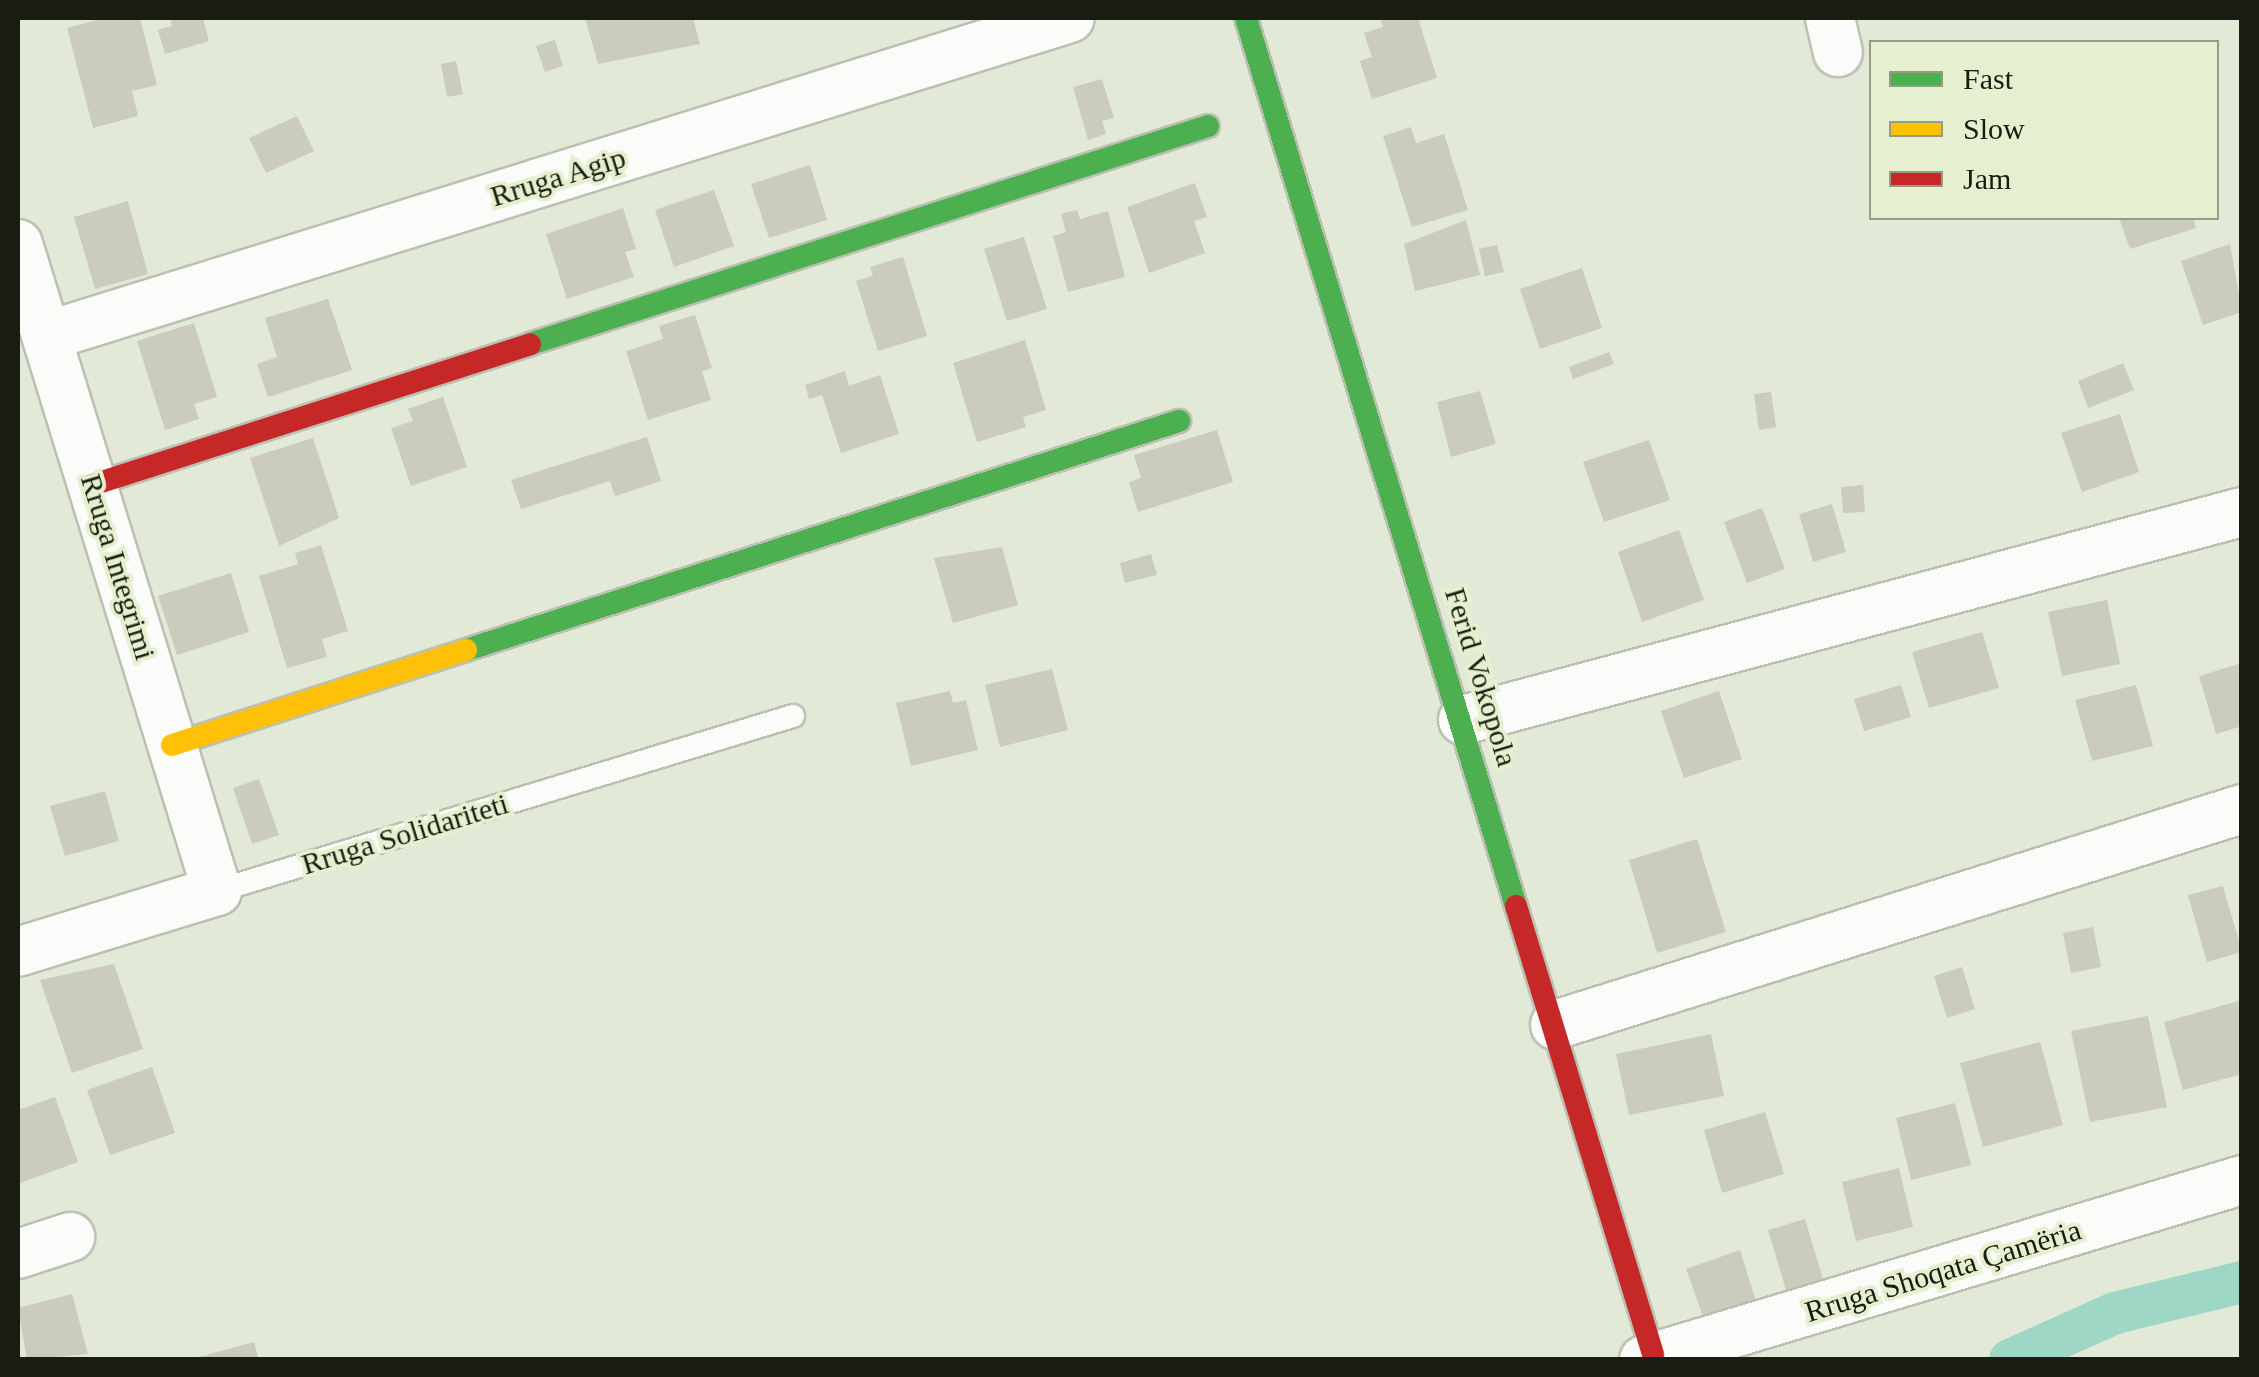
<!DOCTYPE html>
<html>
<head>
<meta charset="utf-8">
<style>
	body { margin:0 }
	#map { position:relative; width:2259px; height:1377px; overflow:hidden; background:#e3e9d7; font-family:"Times New Roman",serif }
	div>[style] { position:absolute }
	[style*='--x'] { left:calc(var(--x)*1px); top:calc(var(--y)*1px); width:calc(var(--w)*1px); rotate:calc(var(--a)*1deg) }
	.canal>* { height:42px; margin:-21px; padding:0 21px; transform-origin:21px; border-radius:21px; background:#9fd7c6 }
	.building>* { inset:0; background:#cbcbbe }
	.roads { filter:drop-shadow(2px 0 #bcc0b3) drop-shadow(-2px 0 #bcc0b3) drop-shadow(0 2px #bcc0b3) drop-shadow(0 -2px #bcc0b3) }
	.lane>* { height:22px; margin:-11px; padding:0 11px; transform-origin:11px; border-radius:11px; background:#fbfcf9 }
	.street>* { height:48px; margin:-24px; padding:0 24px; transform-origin:24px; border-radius:24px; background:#fbfcf9 }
	.fast>* { height:22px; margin:-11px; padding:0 11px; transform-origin:11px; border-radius:11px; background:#4caf50 }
	.slow>* { height:22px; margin:-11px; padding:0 11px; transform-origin:11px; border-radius:11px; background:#ffc107 }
	.jam>* { height:22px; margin:-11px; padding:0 11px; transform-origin:11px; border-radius:11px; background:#c62828 }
	span { translate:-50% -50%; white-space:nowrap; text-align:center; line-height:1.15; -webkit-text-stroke:8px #e6f0d0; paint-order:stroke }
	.street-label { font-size:30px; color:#191d11 }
	.frame { position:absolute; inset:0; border:20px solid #191d11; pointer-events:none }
	.legend { position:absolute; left:1869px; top:40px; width:350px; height:180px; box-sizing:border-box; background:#e6f0d0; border:2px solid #949c84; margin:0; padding:12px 18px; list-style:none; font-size:30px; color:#191d11 }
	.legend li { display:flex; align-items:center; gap:20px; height:50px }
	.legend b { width:50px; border:2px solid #949c84 }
</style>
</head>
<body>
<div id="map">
	<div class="canal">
		<i style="--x:2010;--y:1360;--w:115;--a:-24.1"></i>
		<i style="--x:2115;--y:1313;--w:131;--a:-13.7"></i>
	</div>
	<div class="building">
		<i style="clip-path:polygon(105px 18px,140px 18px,157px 85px,132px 91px,138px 116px,93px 128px,67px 28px)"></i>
		<i style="clip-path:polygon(170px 18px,203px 18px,209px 41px,165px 54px,158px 30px,172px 26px)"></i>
		<i style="clip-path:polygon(585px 18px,693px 18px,700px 44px,598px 64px)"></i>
		<i style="clip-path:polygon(1380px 18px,1418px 18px,1437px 78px,1372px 99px,1360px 61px,1372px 57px,1364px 33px,1383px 27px)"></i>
		<i style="clip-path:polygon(555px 40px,563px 66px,545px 72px,536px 46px)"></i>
		<i style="clip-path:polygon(456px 61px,463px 94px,447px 97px,441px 64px)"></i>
		<i style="clip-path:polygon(1102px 79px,1114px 118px,1102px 121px,1106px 134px,1088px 140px,1073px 87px)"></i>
		<i style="clip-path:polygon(297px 116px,314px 151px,266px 173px,249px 138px)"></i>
		<i style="clip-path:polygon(1411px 127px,1416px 143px,1444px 134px,1468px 210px,1412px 227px,1383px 136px)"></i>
		<i style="clip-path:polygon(810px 165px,827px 220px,769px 238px,751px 184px)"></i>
		<i style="clip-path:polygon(1195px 183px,1207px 217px,1194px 221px,1205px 253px,1149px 273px,1127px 207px)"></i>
		<i style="clip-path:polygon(714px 190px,734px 246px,674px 267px,655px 210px)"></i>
		<i style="clip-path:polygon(128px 201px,148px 274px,95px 289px,74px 217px)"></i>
		<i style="clip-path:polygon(623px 208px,636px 249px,625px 252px,634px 277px,567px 299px,546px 234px)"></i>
		<i style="clip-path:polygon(1077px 210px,1080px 219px,1108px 211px,1125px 277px,1068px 292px,1053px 236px,1066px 232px,1061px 214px)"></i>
		<i style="clip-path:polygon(2119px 218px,2193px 218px,2196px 228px,2130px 249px)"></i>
		<i style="clip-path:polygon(1466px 220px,1480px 275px,1415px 291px,1404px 244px)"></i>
		<i style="clip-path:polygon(1024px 237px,1047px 309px,1007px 321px,984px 249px)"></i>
		<i style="clip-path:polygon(2230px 244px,2242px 312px,2203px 325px,2181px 261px)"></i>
		<i style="clip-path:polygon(1497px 245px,1504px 272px,1485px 276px,1479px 249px)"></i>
		<i style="clip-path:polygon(903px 257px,927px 336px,878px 351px,856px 281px,873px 276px,870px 267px)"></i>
		<i style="clip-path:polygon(1582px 268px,1602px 328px,1540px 349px,1520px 289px)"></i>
		<i style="clip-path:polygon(328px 299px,352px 370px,268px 397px,257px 364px,277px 357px,265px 318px)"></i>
		<i style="clip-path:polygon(695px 315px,712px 368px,702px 371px,711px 400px,648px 420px,626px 351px,663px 339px,659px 326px)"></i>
		<i style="clip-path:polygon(194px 323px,217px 397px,194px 404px,199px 419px,165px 430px,137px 341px)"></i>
		<i style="clip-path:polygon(1025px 340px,1046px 410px,1023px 417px,1026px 427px,977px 442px,953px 363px)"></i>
		<i style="clip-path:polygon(1609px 352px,1614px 364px,1573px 379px,1569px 367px)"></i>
		<i style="clip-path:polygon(2123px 363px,2134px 390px,2088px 408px,2078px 381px)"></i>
		<i style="clip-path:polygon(845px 371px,849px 386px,880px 375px,899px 434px,841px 453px,822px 395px,809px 399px,805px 385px)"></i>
		<i style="clip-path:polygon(1480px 391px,1496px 444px,1451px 457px,1437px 402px)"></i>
		<i style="clip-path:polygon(1771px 392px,1776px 427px,1759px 430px,1754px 394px)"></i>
		<i style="clip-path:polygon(443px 397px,467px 467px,411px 486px,391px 428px,413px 421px,408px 409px)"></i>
		<i style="clip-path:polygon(2120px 414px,2139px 472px,2082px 492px,2061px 433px)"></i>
		<i style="clip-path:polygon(1217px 430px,1233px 482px,1138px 512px,1129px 482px,1141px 478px,1134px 455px)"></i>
		<i style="clip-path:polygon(647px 437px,661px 481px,615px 496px,610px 481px,521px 509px,511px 480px)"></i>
		<i style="clip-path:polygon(313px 438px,339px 518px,279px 546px,250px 458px)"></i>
		<i style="clip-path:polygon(1649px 440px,1670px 500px,1604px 522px,1583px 462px)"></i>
		<i style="clip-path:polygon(1863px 485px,1865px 512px,1843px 513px,1841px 487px)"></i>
		<i style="clip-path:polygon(1832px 504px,1846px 552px,1813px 562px,1799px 514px)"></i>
		<i style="clip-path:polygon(1762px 508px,1785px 569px,1747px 583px,1724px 522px)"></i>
		<i style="clip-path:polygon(1679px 530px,1704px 600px,1642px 622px,1618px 552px)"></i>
		<i style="clip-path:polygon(321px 545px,348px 631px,322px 639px,327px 657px,287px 668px,259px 576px,298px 564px,295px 553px)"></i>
		<i style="clip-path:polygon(1002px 547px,1018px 605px,953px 623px,934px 558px)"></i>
		<i style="clip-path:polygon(1151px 554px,1157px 575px,1125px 583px,1120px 563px)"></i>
		<i style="clip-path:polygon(231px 573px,249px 632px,177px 655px,158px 596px)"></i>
		<i style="clip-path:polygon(2107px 600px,2120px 664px,2062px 676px,2048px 612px)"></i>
		<i style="clip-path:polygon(1982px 632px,1999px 688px,1929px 708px,1912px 652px)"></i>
		<i style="clip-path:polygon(2242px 663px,2242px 726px,2216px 734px,2199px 676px)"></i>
		<i style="clip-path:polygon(1052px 669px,1068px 730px,1000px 747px,985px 685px)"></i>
		<i style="clip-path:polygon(1901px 685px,1911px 717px,1864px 731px,1854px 699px)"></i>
		<i style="clip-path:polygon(2136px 685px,2153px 746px,2092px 761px,2075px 700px)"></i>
		<i style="clip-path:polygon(950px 691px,953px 703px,966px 700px,978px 750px,911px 766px,896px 703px)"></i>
		<i style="clip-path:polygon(1719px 691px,1742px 759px,1684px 778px,1661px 711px)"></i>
		<i style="clip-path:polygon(259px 779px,279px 835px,252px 844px,233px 788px)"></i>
		<i style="clip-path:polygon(105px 791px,119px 841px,65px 856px,50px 806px)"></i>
		<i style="clip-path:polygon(1697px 839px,1726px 932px,1657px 953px,1629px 860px)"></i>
		<i style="clip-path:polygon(2223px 886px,2242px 952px,2207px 962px,2188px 895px)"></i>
		<i style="clip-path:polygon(2093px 927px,2101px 967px,2071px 973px,2063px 933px)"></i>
		<i style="clip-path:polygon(114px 964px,143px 1049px,72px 1073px,40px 980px)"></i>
		<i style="clip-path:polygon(1962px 967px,1975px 1009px,1947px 1018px,1934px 976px)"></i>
		<i style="clip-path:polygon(2242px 1000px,2242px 1074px,2183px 1090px,2164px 1022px)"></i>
		<i style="clip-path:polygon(2148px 1016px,2167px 1107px,2090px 1122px,2071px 1031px)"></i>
		<i style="clip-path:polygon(1711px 1034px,1724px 1096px,1629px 1115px,1616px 1054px)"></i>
		<i style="clip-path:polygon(2040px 1042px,2063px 1125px,1983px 1147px,1960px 1063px)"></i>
		<i style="clip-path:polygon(152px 1067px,175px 1133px,110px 1155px,87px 1090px)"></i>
		<i style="clip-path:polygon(55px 1097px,78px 1162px,20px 1183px,18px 1110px)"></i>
		<i style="clip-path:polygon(1955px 1103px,1971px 1165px,1911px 1180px,1896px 1118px)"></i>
		<i style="clip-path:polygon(1765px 1112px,1784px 1174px,1722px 1193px,1704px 1130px)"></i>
		<i style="clip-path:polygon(1899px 1168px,1913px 1227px,1856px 1241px,1842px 1182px)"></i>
		<i style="clip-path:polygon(1805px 1219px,1823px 1279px,1786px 1290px,1768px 1230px)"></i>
		<i style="clip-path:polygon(1740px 1250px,1756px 1301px,1704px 1319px,1686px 1269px)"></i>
		<i style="clip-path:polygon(72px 1294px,88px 1354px,27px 1360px,18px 1308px)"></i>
		<i style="clip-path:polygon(254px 1342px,259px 1360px,195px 1360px,195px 1358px)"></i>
	</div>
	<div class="roads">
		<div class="lane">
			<i style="--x:217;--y:891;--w:602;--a:-16.9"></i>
		</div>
		<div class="street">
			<i style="--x:1830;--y:18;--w:35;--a:77"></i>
			<i style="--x:18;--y:244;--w:677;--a:72.9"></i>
			<i style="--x:217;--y:891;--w:208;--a:163"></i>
			<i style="--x:47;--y:336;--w:1071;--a:-17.27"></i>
			<i style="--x:1463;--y:720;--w:806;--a:-14.95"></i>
			<i style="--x:1555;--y:1025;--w:720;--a:-17.45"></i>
			<i style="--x:18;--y:1254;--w:55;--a:-18.1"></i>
			<i style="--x:1644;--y:1360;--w:625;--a:-16.75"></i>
		</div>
		<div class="fast">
			<i style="--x:1246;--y:18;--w:928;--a:73.09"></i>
			<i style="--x:530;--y:344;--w:712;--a:-17.82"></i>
			<i style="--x:466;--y:650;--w:749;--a:-17.81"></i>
		</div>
		<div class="slow">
			<i style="--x:172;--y:745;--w:309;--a:-17.9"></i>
		</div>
		<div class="jam">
			<i style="--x:92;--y:485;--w:460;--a:-17.8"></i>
			<i style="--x:1516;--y:906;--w:469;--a:73"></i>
		</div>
	</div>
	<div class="street-label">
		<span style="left:558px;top:177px;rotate:-17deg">Rruga Agip</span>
		<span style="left:118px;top:567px;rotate:73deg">Rruga Integrimi</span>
		<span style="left:1481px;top:677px;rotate:73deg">Ferid Vokopola</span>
		<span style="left:405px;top:834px;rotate:-17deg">Rruga Solidariteti</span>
		<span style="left:1943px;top:1271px;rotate:-17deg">Rruga Shoqata Çamëria</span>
	</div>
	<div class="frame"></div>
	<ul class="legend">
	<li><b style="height:12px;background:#4caf50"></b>Fast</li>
	<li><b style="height:12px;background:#ffc107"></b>Slow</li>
	<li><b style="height:12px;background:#c62828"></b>Jam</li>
	</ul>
</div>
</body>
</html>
